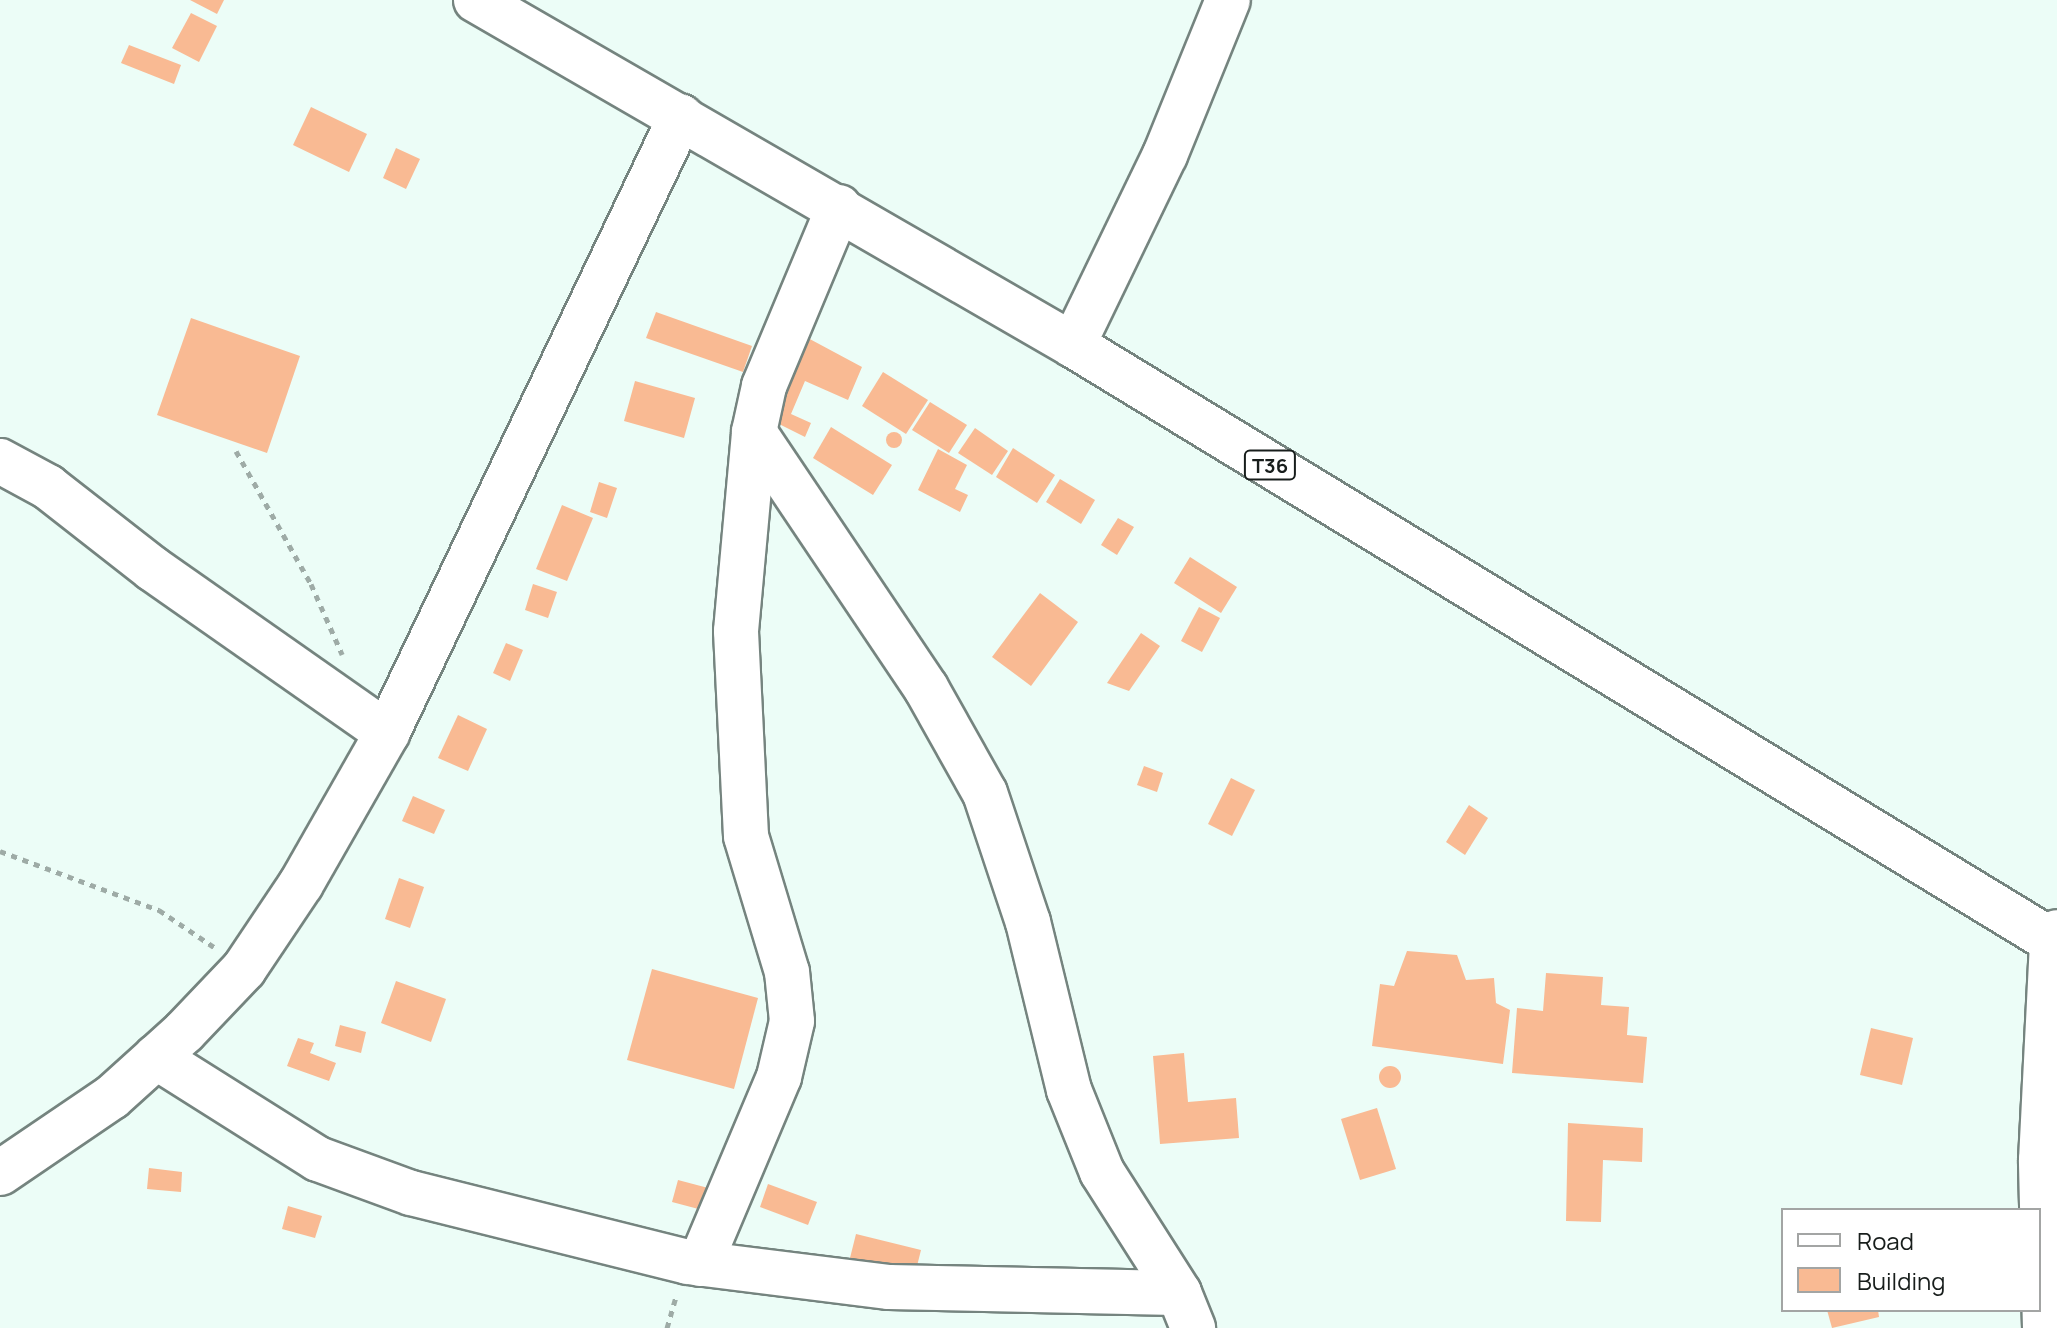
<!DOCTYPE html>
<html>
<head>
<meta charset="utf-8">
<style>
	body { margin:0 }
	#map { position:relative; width:2057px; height:1328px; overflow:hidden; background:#ecfdf7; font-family:Manrope,sans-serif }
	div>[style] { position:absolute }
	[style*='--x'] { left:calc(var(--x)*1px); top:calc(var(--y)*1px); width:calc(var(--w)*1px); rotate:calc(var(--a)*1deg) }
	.building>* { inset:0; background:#f9ba93 }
	.round { border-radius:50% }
	.path>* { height:5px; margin-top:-2.5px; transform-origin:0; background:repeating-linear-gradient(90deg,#9eaba6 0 6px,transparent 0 12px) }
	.roads { filter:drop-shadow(2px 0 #75847f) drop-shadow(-2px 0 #75847f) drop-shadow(0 2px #75847f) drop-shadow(0 -2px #75847f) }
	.minor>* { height:44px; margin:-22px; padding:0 22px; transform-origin:22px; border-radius:22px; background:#fff }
	.highway>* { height:44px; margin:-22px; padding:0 22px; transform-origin:22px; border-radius:22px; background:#fff }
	span { translate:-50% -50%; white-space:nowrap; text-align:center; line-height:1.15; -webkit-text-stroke:8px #fff; paint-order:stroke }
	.shield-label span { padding:2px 6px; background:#fff; border:2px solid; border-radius:6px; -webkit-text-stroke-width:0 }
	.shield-label { font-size:20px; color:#181e1c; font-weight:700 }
	.legend { position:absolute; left:1781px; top:1208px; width:260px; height:104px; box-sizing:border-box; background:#fff; border:2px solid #a3a5a4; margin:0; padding:10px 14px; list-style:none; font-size:24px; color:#181e1c }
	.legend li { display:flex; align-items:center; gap:16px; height:40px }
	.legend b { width:40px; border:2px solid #a3a5a4 }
</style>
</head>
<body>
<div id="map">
	<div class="building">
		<i style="clip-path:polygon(190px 0,224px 0,217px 14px)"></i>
		<i style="clip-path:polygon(191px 13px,217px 26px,199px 62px,172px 48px)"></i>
		<i style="clip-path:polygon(129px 45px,181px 65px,174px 84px,121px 63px)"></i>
		<i style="clip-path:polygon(311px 107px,367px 134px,349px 172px,293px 145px)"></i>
		<i style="clip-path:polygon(396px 148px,420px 159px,406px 189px,383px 178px)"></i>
		<i style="clip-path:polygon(656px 312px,752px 346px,743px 372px,646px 338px)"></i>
		<i style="clip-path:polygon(191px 318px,300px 356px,267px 453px,157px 415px)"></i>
		<i style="clip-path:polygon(806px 337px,862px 367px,848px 400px,805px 381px,791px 414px,811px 423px,805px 437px,769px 419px)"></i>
		<i style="clip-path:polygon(883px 372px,928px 400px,906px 434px,862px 406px)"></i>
		<i style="clip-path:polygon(635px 381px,695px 398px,684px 438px,624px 421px)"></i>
		<i style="clip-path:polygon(930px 402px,967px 425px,949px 453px,912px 430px)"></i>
		<i style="clip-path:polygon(831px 427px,892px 465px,873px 495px,813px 458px)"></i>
		<i style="clip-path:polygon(975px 428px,1008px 451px,992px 475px,958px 453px)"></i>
		<i class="round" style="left:886px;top:432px;width:16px;height:16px"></i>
		<i style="clip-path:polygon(1013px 448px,1055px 475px,1037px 503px,996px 477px)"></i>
		<i style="clip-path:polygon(938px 449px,967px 465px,955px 489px,968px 495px,960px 512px,918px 490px)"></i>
		<i style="clip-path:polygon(1060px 479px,1095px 500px,1081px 524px,1046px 502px)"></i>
		<i style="clip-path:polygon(599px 482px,617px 488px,607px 518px,590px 512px)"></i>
		<i style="clip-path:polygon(562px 505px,593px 518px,567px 581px,536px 569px)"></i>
		<i style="clip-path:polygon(1118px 518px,1134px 527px,1117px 555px,1101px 545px)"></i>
		<i style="clip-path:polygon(1190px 557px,1237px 587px,1221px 613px,1174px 583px)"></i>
		<i style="clip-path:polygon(533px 584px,557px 592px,548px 618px,525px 610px)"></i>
		<i style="clip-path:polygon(1040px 593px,1078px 622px,1031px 686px,992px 657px)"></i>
		<i style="clip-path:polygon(1199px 607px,1220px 618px,1202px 652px,1181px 641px)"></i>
		<i style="clip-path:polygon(1141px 633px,1160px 646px,1129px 691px,1107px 683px)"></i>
		<i style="clip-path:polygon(506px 643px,523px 650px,510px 681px,493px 673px)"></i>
		<i style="clip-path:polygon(458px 715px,487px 729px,468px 771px,438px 758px)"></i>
		<i style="clip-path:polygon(1144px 766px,1163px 773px,1157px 792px,1137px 785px)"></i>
		<i style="clip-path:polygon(1231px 778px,1255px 790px,1232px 836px,1208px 824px)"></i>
		<i style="clip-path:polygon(413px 796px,445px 810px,434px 834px,402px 821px)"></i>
		<i style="clip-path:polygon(1469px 805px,1488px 818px,1465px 855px,1446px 842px)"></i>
		<i style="clip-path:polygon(399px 878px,424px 887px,410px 928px,385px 919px)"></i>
		<i style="clip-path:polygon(1407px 951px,1457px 955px,1466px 980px,1494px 978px,1496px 1003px,1510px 1010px,1503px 1064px,1372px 1046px,1380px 984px,1394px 986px)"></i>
		<i style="clip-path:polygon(652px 969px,758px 998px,734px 1089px,627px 1060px)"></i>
		<i style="clip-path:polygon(1546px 973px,1603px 977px,1601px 1005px,1629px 1007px,1627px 1035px,1647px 1037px,1643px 1083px,1512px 1073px,1517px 1008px,1543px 1011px)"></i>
		<i style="clip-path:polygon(396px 981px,446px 999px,431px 1042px,381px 1023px)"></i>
		<i style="clip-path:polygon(340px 1025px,366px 1032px,361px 1053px,335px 1046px)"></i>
		<i style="clip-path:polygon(1871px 1028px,1913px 1038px,1902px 1085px,1860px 1075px)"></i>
		<i style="clip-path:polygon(298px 1038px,314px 1043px,310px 1053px,336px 1063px,329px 1081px,287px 1066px)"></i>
		<i style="clip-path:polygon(1184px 1053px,1188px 1102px,1236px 1098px,1239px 1138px,1160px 1144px,1153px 1056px)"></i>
		<i class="round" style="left:1379px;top:1066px;width:22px;height:22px"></i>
		<i style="clip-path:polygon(1377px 1108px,1396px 1169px,1360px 1180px,1341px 1119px)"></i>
		<i style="clip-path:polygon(1568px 1123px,1643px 1128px,1642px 1162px,1603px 1160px,1601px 1222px,1566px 1221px)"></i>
		<i style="clip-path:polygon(149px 1168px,182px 1172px,181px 1192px,147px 1189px)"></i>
		<i style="clip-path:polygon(678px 1180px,712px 1189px,706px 1211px,672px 1202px)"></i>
		<i style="clip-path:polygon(768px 1184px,817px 1202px,808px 1225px,760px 1207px)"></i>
		<i style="clip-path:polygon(288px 1206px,322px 1216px,315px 1238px,282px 1229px)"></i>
		<i style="clip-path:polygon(856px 1234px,921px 1250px,915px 1274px,850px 1258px)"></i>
		<i style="clip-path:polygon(1827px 1310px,1878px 1310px,1879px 1317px,1832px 1328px)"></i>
	</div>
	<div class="path">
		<i style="--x:236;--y:451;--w:153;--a:60.6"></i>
		<i style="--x:311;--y:584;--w:77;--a:66.1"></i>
		<i style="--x:0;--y:851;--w:170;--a:20.4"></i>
		<i style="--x:159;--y:910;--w:66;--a:33.9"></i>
		<i style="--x:667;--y:1328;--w:32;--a:-74"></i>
	</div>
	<div class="roads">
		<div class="minor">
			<i style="--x:1073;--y:345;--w:211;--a:-64.2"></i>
			<i style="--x:1165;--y:155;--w:167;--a:-67.9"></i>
			<i style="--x:754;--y:432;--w:308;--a:56.1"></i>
			<i style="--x:926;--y:688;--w:120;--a:60.7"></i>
			<i style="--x:985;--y:793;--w:136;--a:71.6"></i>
			<i style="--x:1028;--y:922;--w:173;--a:76.3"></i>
			<i style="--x:1069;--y:1090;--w:88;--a:68.1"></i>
			<i style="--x:1102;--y:1172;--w:143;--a:57.5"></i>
			<i style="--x:1179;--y:1293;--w:38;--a:68"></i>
			<i style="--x:0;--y:461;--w:55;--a:28.4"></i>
			<i style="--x:48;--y:487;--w:133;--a:38"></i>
			<i style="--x:153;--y:569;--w:286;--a:35"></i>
			<i style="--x:156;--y:1057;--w:191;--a:32.2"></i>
			<i style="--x:318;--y:1159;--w:99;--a:20.1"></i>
			<i style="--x:411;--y:1193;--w:285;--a:14"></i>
			<i style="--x:688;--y:1262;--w:203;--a:7.1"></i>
			<i style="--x:889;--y:1287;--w:290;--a:1.2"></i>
			<i style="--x:0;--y:1173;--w:135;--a:-34.2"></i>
			<i style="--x:112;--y:1097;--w:97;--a:-42.1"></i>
			<i style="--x:184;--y:1032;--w:87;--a:-46.4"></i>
			<i style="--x:244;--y:969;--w:102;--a:-56.2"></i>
			<i style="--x:301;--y:884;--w:174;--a:-60.3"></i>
			<i style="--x:387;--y:733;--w:683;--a:-64.52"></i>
			<i style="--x:700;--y:1264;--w:203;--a:-67.1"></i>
			<i style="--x:779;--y:1077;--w:57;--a:-76.9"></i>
			<i style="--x:792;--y:1021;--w:49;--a:-95.8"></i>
			<i style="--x:787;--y:972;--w:142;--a:-106.8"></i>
			<i style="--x:746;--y:836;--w:205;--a:-92.8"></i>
			<i style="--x:736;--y:631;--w:200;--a:-84.8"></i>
			<i style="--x:754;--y:432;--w:47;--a:-77.7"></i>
			<i style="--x:764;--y:386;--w:194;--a:-67.3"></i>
			<i style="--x:2045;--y:1328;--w:168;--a:-91.4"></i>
			<i style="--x:2041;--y:1160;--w:218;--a:-87.1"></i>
			<i style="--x:2052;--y:942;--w:11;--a:-63"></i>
		</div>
		<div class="highway">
			<i style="--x:476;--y:0;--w:690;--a:30.02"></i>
			<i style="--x:1073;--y:345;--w:1152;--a:31.33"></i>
		</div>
	</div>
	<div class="shield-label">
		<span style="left:1270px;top:465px">T36</span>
	</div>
	<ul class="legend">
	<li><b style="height:10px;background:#fff"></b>Road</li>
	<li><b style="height:22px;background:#f9ba93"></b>Building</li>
	</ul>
</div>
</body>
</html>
